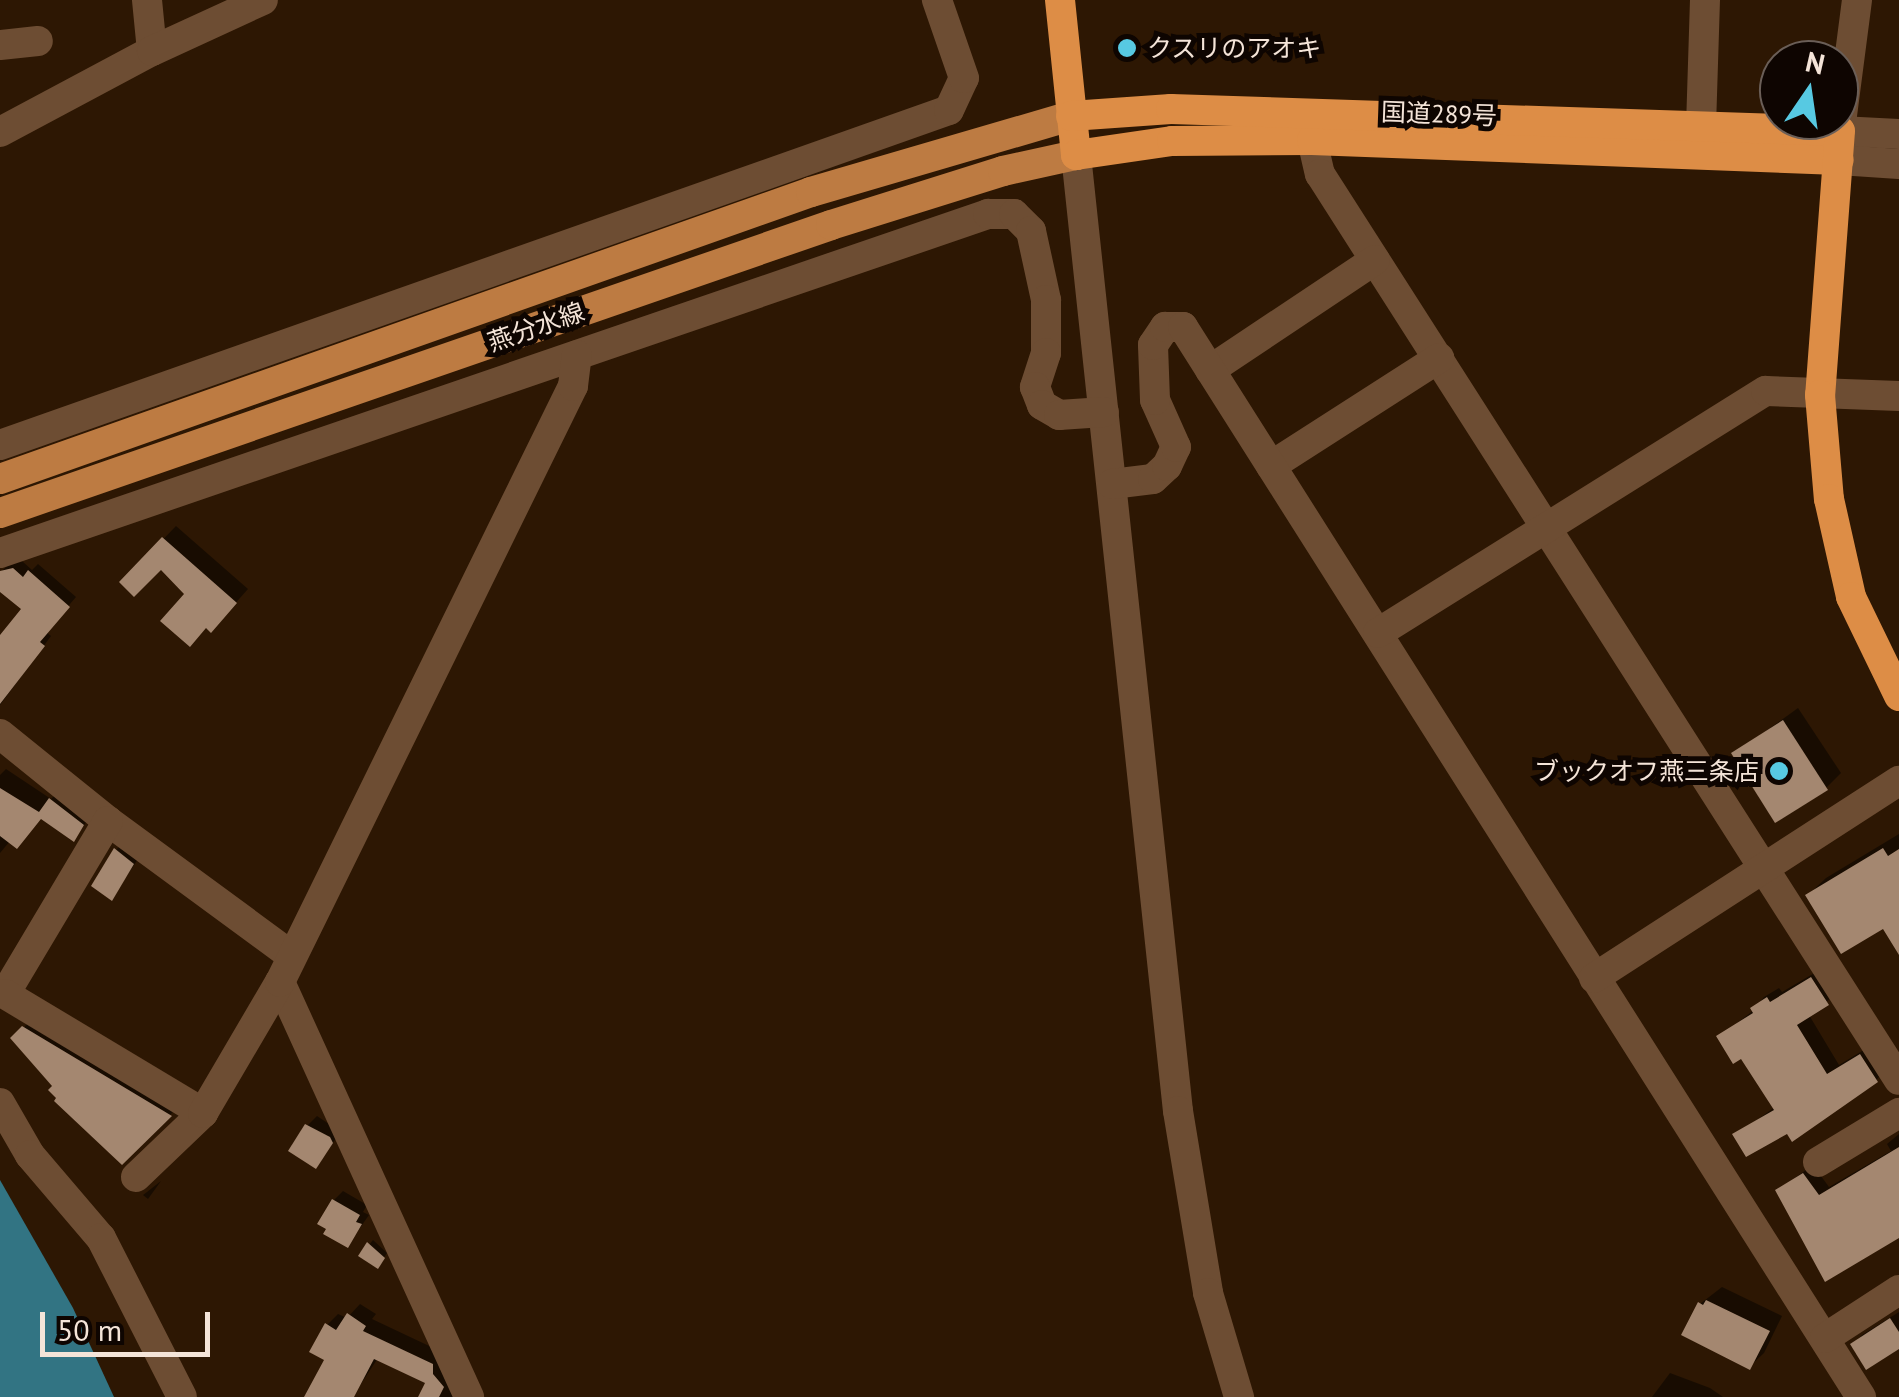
<!DOCTYPE html>
<html>
<head>
<meta charset="utf-8">
<style>
	body { margin:0 }
	#map { position:relative; width:1899px; height:1397px; overflow:hidden; background:#2d1703; font-family:"PT Sans","Noto Sans JP",sans-serif }
	div>[style] { position:absolute }
	[style*='--x'] { left:calc(var(--x)*1px); top:calc(var(--y)*1px); width:calc(var(--w)*1px); rotate:calc(var(--a)*1deg) }
	.water>* { inset:0; background:#327483 }
	.shadow>* { inset:0; background:#0007 }
	.building>* { inset:0; background:#a48770 }
	.minor>* { height:30px; margin:-15px; padding:0 15px; transform-origin:15px; border-radius:15px; background:#6d4d33 }
	.major>* { height:30px; margin:-15px; padding:0 15px; transform-origin:15px; border-radius:15px; background:#bd7b42 }
	.highway>* { height:30px; margin:-15px; padding:0 15px; transform-origin:15px; border-radius:15px; background:#dd8d46 }
	.dots>* { width:28px; height:28px; translate:-50% -50%; box-sizing:border-box; border:5px solid #0e0501; border-radius:50% }
	span { translate:-50% -50%; white-space:nowrap; text-align:center; line-height:1.15; -webkit-text-stroke:10px #0e0501; paint-order:stroke }
	.poi-label { font-size:25px; color:#f4e4d8 }
	.left { translate:0 -50%; text-align:left }
	.right { translate:-100% -50%; text-align:right }
	.street-label { font-size:25px; color:#f4e4d8 }
	.north { position:absolute; left:1759px; top:40px; width:100px; height:100px; box-sizing:border-box; background:#0e0501; border:2px solid #6a5e57; border-radius:50%; rotate:13deg; font-size:28px; font-weight:700; line-height:40px; text-align:center; color:#f4e4d8 }
	.north::after { content:''; display:block; margin:auto; width:35px; height:45px; background:#57c9e2; clip-path:polygon(50% 0,100% 100%,50% 72%,0 100%) }
	.scale { position:absolute; left:40px; top:1312px; width:170px; height:45px; box-sizing:border-box; border:5px solid #f4e4d8; border-top:0; padding-left:12px; font-size:30px; line-height:35px; white-space:nowrap; color:#f4e4d8; -webkit-text-stroke:8px #0e0501; paint-order:stroke }
</style>
</head>
<body>
<div id="map">
	<div class="water">
		<i style="clip-path:polygon(0 1180px,73px 1308px,114px 1397px,0 1397px)"></i>
	</div>
	<div class="shadow">
		<i style="clip-path:polygon(176px 526px,248px 589px,223px 617px,188px 594px,161px 567px,122px 582px)"></i>
		<i style="clip-path:polygon(22px 561px,32px 570px,38px 564px,76px 597px,46px 632px,51px 636px,0 705px,0 636px,24px 609px,0 588px,0 573px,9px 564px)"></i>
		<i style="clip-path:polygon(1798px 708px,1841px 773px,1826px 788px,1734px 754px)"></i>
		<i style="clip-path:polygon(6px 769px,51px 799px,64px 786px,95px 811px,74px 838px,43px 817px,17px 846px,10px 841px,0 853px,0 775px)"></i>
		<i style="clip-path:polygon(1899px 834px,1899px 951px,1883px 925px,1808px 895px,1826px 878px)"></i>
		<i style="clip-path:polygon(125px 841px,142px 853px,112px 898px,116px 850px)"></i>
		<i style="clip-path:polygon(1823px 968px,1839px 992px,1809px 1015px,1839px 1065px,1872px 1045px,1887px 1069px,1876px 1080px,1788px 1130px,1736px 1135px,1775px 1107px,1742px 1056px,1719px 1037px,1754px 1010px,1764px 997px,1779px 988px,1782px 992px)"></i>
		<i style="clip-path:polygon(33px 1018px,179px 1106px,122px 1162px,14px 1038px)"></i>
		<i style="clip-path:polygon(317px 1116px,341px 1132px,316px 1165px,307px 1126px)"></i>
		<i style="clip-path:polygon(1899px 1134px,1899px 1233px,1778px 1190px,1813px 1165px,1829px 1187px,1891px 1151px,1887px 1144px)"></i>
		<i style="clip-path:polygon(161px 1181px,148px 1199px,143px 1195px,147px 1192px)"></i>
		<i style="clip-path:polygon(343px 1191px,367px 1205px,363px 1212px,369px 1215px,348px 1245px,334px 1200px)"></i>
		<i style="clip-path:polygon(373px 1240px,387px 1253px,381px 1262px,361px 1255px)"></i>
		<i style="clip-path:polygon(1722px 1287px,1782px 1316px,1764px 1353px,1749px 1367px,1700px 1304px)"></i>
		<i style="clip-path:polygon(360px 1304px,376px 1314px,372px 1319px,444px 1353px,458px 1397px,421px 1397px,428px 1381px,378px 1358px,353px 1396px,307px 1397px,327px 1359px,327px 1325px,338px 1314px,347px 1318px)"></i>
		<i style="clip-path:polygon(1899px 1312px,1899px 1346px,1853px 1345px,1862px 1335px)"></i>
		<i style="clip-path:polygon(1670px 1373px,1710px 1388px,1723px 1397px,1652px 1397px)"></i>
	</div>
	<div class="building">
		<i style="clip-path:polygon(162px 537px,237px 603px,211px 633px,206px 628px,190px 647px,160px 621px,184px 594px,161px 570px,134px 597px,119px 582px)"></i>
		<i style="clip-path:polygon(13px 568px,23px 577px,28px 570px,70px 607px,40px 642px,45px 646px,0 704px,0 635px,21px 609px,0 592px,0 571px)"></i>
		<i style="clip-path:polygon(1783px 720px,1828px 790px,1775px 823px,1731px 753px)"></i>
		<i style="clip-path:polygon(0 788px,39px 812px,49px 798px,84px 825px,74px 842px,41px 819px,17px 849px,0 836px)"></i>
		<i style="clip-path:polygon(114px 848px,134px 864px,112px 901px,91px 886px)"></i>
		<i style="clip-path:polygon(1883px 848px,1888px 856px,1899px 849px,1899px 955px,1883px 929px,1841px 954px,1805px 895px)"></i>
		<i style="clip-path:polygon(1811px 977px,1829px 1005px,1797px 1025px,1827px 1074px,1860px 1054px,1878px 1082px,1792px 1142px,1787px 1134px,1746px 1157px,1732px 1134px,1774px 1110px,1741px 1059px,1733px 1064px,1716px 1036px,1753px 1013px,1750px 1008px,1767px 997px,1770px 1002px)"></i>
		<i style="clip-path:polygon(22px 1026px,172px 1116px,122px 1165px,54px 1101px,56px 1098px,48px 1090px,52px 1086px,10px 1038px)"></i>
		<i style="clip-path:polygon(305px 1124px,330px 1137px,333px 1143px,316px 1169px,288px 1151px)"></i>
		<i style="clip-path:polygon(1899px 1147px,1899px 1238px,1825px 1282px,1775px 1190px,1803px 1173px,1819px 1195px)"></i>
		<i style="clip-path:polygon(332px 1199px,360px 1215px,356px 1222px,362px 1224px,348px 1248px,323px 1234px,326px 1229px,317px 1224px)"></i>
		<i style="clip-path:polygon(367px 1242px,385px 1258px,378px 1269px,358px 1256px)"></i>
		<i style="clip-path:polygon(1706px 1300px,1770px 1331px,1750px 1370px,1681px 1335px,1698px 1302px,1703px 1305px)"></i>
		<i style="clip-path:polygon(347px 1313px,366px 1326px,363px 1331px,433px 1364px,433px 1374px,444px 1387px,439px 1397px,418px 1397px,425px 1383px,374px 1359px,354px 1397px,304px 1397px,324px 1360px,309px 1352px,325px 1323px,336px 1330px)"></i>
		<i style="clip-path:polygon(1890px 1318px,1899px 1332px,1899px 1349px,1866px 1370px,1850px 1344px)"></i>
	</div>
	<div class="minor">
		<i style="--x:147;--y:0;--w:51;--a:84.4"></i>
		<i style="--x:1857;--y:0;--w:132;--a:97.4"></i>
		<i style="--x:1840;--y:131;--w:59;--a:2.9"></i>
		<i style="--x:0;--y:45;--w:38;--a:-6"></i>
		<i style="--x:1701;--y:127;--w:127;--a:-88.2"></i>
		<i style="--x:0;--y:132;--w:172;--a:-28.1"></i>
		<i style="--x:152;--y:51;--w:122;--a:-24.7"></i>
		<i style="--x:1312;--y:140;--w:35;--a:77"></i>
		<i style="--x:1320;--y:174;--w:1075;--a:57.42"></i>
		<i style="--x:1076;--y:155;--w:961;--a:83.91"></i>
		<i style="--x:1178;--y:1111;--w:184;--a:80.6"></i>
		<i style="--x:1208;--y:1293;--w:109;--a:73.4"></i>
		<i style="--x:1839;--y:160;--w:60;--a:3.8"></i>
		<i style="--x:1210;--y:370;--w:198;--a:-33.7"></i>
		<i style="--x:0;--y:445;--w:1006;--a:-19.44"></i>
		<i style="--x:949;--y:110;--w:35;--a:-65"></i>
		<i style="--x:964;--y:78;--w:83;--a:-109.1"></i>
		<i style="--x:1271;--y:466;--w:200;--a:-32.7"></i>
		<i style="--x:1112;--y:484;--w:41;--a:-7"></i>
		<i style="--x:1153;--y:479;--w:19;--a:-43"></i>
		<i style="--x:1167;--y:466;--w:21;--a:-65"></i>
		<i style="--x:1176;--y:447;--w:51;--a:-114.1"></i>
		<i style="--x:1155;--y:400;--w:55;--a:-92.1"></i>
		<i style="--x:1153;--y:345;--w:22;--a:-56"></i>
		<i style="--x:1165;--y:327;--w:18;--a:0"></i>
		<i style="--x:1183;--y:327;--w:1267;--a:57.64"></i>
		<i style="--x:0;--y:553;--w:1045;--a:-18.94"></i>
		<i style="--x:988;--y:214;--w:26;--a:0"></i>
		<i style="--x:1014;--y:214;--w:24;--a:45"></i>
		<i style="--x:1031;--y:231;--w:71;--a:77.7"></i>
		<i style="--x:1046;--y:300;--w:53;--a:90"></i>
		<i style="--x:1046;--y:353;--w:36;--a:108"></i>
		<i style="--x:1035;--y:387;--w:19;--a:69"></i>
		<i style="--x:1042;--y:405;--w:20;--a:30"></i>
		<i style="--x:1059;--y:415;--w:45;--a:-3.8"></i>
		<i style="--x:1378;--y:633;--w:457;--a:-32"></i>
		<i style="--x:1766;--y:391;--w:133;--a:2.2"></i>
		<i style="--x:0;--y:734;--w:139;--a:38.9"></i>
		<i style="--x:108;--y:821;--w:228;--a:36.3"></i>
		<i style="--x:108;--y:821;--w:201;--a:120.8"></i>
		<i style="--x:5;--y:994;--w:231;--a:31"></i>
		<i style="--x:1594;--y:978;--w:363;--a:-32.9"></i>
		<i style="--x:280;--y:982;--w:456;--a:65.5"></i>
		<i style="--x:0;--y:1103;--w:60;--a:60"></i>
		<i style="--x:30;--y:1155;--w:109;--a:49.5"></i>
		<i style="--x:101;--y:1238;--w:178;--a:63"></i>
		<i style="--x:1818;--y:1162;--w:95;--a:-31.2"></i>
		<i style="--x:136;--y:1177;--w:93;--a:-43.7"></i>
		<i style="--x:203;--y:1113;--w:152;--a:-59.6"></i>
		<i style="--x:280;--y:982;--w:664;--a:-63.82"></i>
		<i style="--x:573;--y:386;--w:31;--a:-83"></i>
		<i style="--x:1825;--y:1338;--w:88;--a:-33"></i>
	</div>
	<div class="major">
		<i style="--x:0;--y:479;--w:860;--a:-19.49"></i>
		<i style="--x:811;--y:192;--w:271;--a:-16.3"></i>
		<i style="--x:0;--y:513;--w:879;--a:-19.11"></i>
		<i style="--x:831;--y:225;--w:180;--a:-17.4"></i>
		<i style="--x:1003;--y:171;--w:75;--a:-12.4"></i>
	</div>
	<div class="highway">
		<i style="--x:1060;--y:0;--w:156;--a:84.1"></i>
		<i style="--x:1076;--y:155;--w:97;--a:-8.3"></i>
		<i style="--x:1172;--y:141;--w:140;--a:-0.4"></i>
		<i style="--x:1312;--y:140;--w:527;--a:2.17"></i>
		<i style="--x:1071;--y:116;--w:100;--a:-4"></i>
		<i style="--x:1171;--y:109;--w:669;--a:1.88"></i>
		<i style="--x:1840;--y:131;--w:265;--a:94.3"></i>
		<i style="--x:1820;--y:395;--w:104;--a:85.1"></i>
		<i style="--x:1829;--y:499;--w:100;--a:77.3"></i>
		<i style="--x:1851;--y:597;--w:110;--a:64.1"></i>
	</div>
	<div class="dots">
		<i style="left:1127px;top:48px;background:#57c9e2"></i>
		<i style="left:1779px;top:771px;background:#57c9e2"></i>
	</div>
	<div class="poi-label">
		<span class="left" style="left:1147px;top:48px">クスリのアオキ</span>
		<span class="right" style="left:1759px;top:771px">ブックオフ燕三条店</span>
	</div>
	<div class="street-label">
		<span style="left:1439px;top:114px;rotate:2deg">国道289号</span>
		<span style="left:536px;top:327px;rotate:-19deg">燕分水線</span>
	</div>
	<div class="north">N</div>
	<div class="scale">50 m</div>
</div>
</body>
</html>
